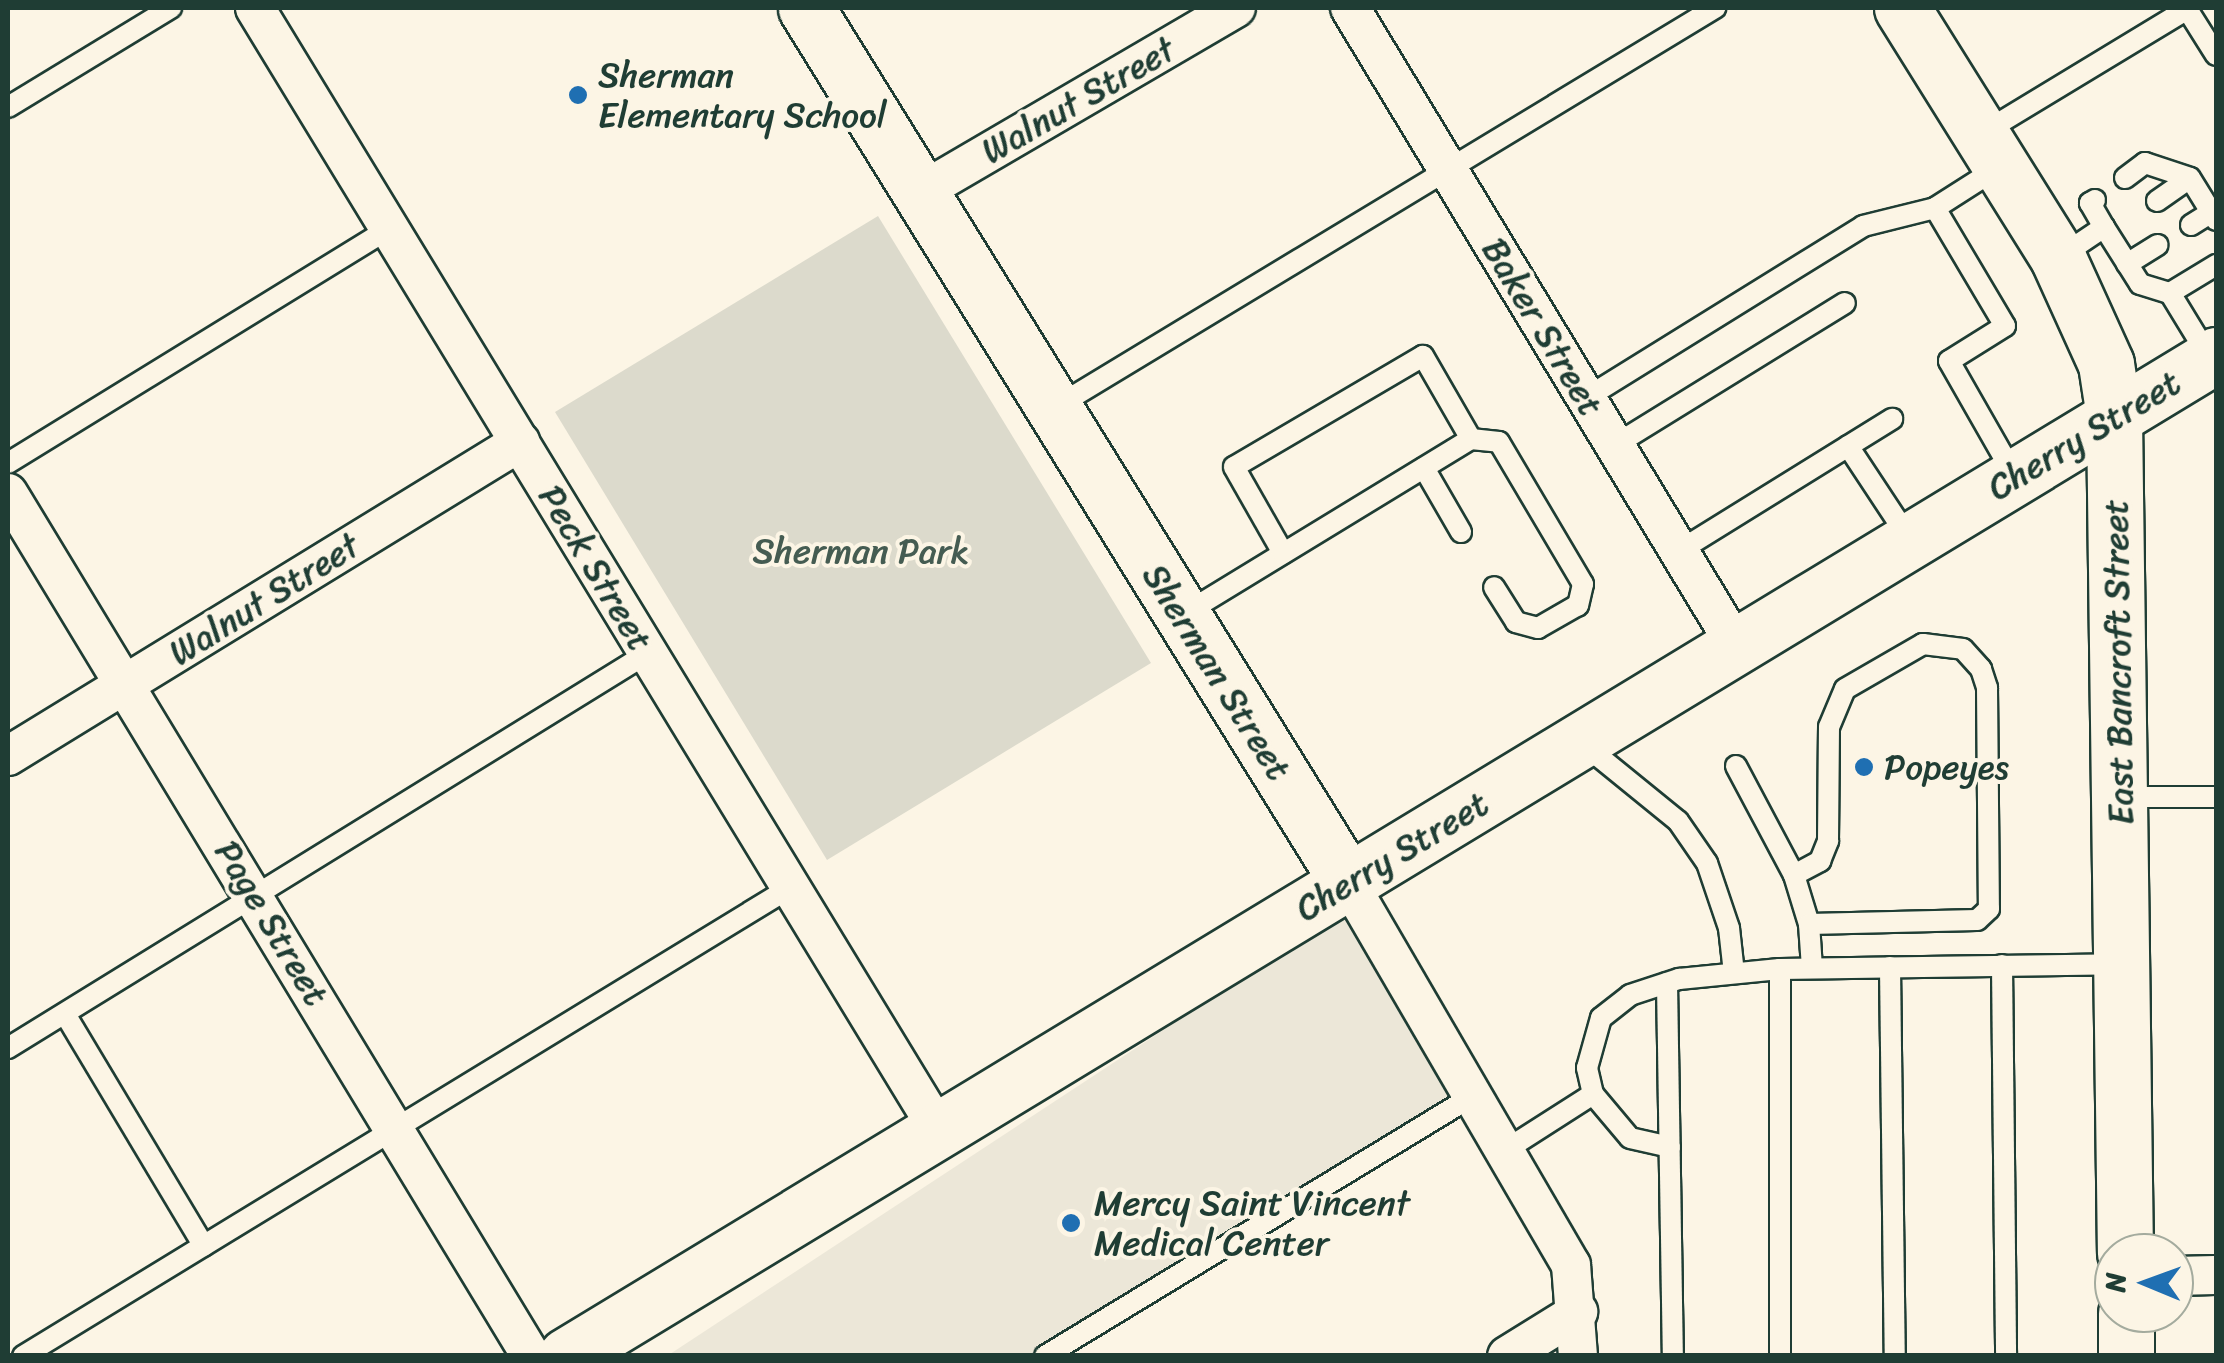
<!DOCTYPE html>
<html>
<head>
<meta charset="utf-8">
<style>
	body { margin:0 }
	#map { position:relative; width:2224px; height:1363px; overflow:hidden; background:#fcf5e5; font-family:Sriracha,sans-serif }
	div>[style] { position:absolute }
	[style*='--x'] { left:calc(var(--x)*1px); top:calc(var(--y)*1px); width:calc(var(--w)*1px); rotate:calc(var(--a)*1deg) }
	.built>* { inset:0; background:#ece7d8 }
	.green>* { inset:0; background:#dcdacc }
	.roads { filter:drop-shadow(2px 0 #1f3d34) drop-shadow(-2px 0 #1f3d34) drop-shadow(0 2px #1f3d34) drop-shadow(0 -2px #1f3d34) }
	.lane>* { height:20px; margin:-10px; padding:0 10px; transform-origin:10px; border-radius:10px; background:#fcf5e5 }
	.street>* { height:38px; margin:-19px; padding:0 19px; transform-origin:19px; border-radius:19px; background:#fcf5e5 }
	.secondary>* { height:55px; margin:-27.5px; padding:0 27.5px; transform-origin:27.5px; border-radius:27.5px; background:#fcf5e5 }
	.dots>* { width:28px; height:28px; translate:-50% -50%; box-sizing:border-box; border:5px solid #fcf5e5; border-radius:50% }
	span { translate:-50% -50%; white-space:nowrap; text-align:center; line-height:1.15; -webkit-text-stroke:8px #fcf5e5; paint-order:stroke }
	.poi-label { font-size:35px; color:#1f3d34 }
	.left { translate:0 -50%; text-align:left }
	.street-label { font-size:35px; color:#1f3d34 }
	.park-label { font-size:35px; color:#455c52 }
	.frame { position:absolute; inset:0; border:10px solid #1f3d34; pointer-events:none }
	.north { position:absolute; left:2094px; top:1233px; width:100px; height:100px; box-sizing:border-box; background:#fcf5e5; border:2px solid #a4ab9e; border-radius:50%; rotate:271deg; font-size:28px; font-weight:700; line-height:40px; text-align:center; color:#1f3d34 }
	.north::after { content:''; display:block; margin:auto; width:35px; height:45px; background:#1f6fb2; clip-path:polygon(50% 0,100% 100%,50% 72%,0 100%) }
</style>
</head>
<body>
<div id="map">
	<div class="built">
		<i style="clip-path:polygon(1375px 891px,1493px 1090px,1055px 1355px,667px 1356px)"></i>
	</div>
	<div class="green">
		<i style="clip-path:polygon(878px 216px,1151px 663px,827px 860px,555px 412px)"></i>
	</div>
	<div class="roads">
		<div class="lane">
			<i style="--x:2187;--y:9;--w:54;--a:57.8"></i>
			<i style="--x:8;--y:107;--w:191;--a:-31.3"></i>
			<i style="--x:1981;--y:134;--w:243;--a:-31.2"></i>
			<i style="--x:2125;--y:178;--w:25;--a:-37"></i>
			<i style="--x:2145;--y:163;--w:47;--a:18.4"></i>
			<i style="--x:2190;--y:178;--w:49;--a:58.2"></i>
			<i style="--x:2095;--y:200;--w:6;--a:149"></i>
			<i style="--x:2090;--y:203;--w:28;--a:60"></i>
			<i style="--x:2157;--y:201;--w:40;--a:-34.9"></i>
			<i style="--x:1935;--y:208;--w:137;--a:59.3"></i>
			<i style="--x:2005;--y:326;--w:66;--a:148"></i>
			<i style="--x:1949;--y:361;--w:129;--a:60.3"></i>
			<i style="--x:2191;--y:225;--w:25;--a:-32"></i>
			<i style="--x:2061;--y:256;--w:52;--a:-34"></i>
			<i style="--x:2104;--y:227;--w:67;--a:57.7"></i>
			<i style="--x:2140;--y:284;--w:31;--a:17"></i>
			<i style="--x:2170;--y:293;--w:75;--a:58.6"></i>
			<i style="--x:2127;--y:264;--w:36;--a:-32"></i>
			<i style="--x:2170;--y:293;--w:54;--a:-31.3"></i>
			<i style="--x:1586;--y:398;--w:326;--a:-31.8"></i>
			<i style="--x:1863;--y:226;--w:74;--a:-14"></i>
			<i style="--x:1935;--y:208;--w:76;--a:-32.6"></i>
			<i style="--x:1054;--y:408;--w:773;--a:-31.18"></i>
			<i style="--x:1471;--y:439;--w:28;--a:6"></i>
			<i style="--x:1499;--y:442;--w:165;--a:59.4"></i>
			<i style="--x:1583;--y:584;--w:22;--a:103"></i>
			<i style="--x:1578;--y:605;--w:46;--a:150.1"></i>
			<i style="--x:1538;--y:628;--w:23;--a:-165"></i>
			<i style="--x:1516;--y:622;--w:41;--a:-122.2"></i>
			<i style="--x:1615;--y:445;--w:270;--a:-31.7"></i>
			<i style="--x:1848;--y:446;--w:113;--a:56.6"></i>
			<i style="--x:8;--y:463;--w:448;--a:-31.6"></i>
			<i style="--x:1424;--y:468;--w:74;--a:60"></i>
			<i style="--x:1679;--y:551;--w:251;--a:-31.8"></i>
			<i style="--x:1184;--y:614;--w:336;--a:-31.4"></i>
			<i style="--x:1471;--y:439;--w:96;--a:-120"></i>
			<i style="--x:1423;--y:356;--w:219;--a:149.6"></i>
			<i style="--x:1234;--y:467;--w:99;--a:60.3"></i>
			<i style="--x:1582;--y:743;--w:124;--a:39.1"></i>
			<i style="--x:1678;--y:821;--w:51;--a:55.4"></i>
			<i style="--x:1707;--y:863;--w:69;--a:71.3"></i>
			<i style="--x:1729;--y:928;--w:45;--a:83.7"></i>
			<i style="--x:1736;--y:766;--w:123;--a:62"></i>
			<i style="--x:1794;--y:875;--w:51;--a:73"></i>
			<i style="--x:1809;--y:924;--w:44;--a:86.1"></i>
			<i style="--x:2124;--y:797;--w:92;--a:0"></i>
			<i style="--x:1794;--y:875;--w:30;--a:-28"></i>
			<i style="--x:1820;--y:861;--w:22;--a:-68"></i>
			<i style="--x:1828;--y:841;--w:114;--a:-89.5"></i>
			<i style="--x:1829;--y:727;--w:41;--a:-67.2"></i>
			<i style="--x:1845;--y:689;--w:90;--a:-30"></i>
			<i style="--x:1923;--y:644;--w:40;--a:7.1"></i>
			<i style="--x:1963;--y:649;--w:27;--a:48"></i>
			<i style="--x:1981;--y:669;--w:20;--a:72"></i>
			<i style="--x:1987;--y:688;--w:221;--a:89.5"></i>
			<i style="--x:1989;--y:909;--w:16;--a:137"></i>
			<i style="--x:1977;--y:920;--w:168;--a:178.6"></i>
			<i style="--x:2002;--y:965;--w:391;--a:89.4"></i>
			<i style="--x:1890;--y:967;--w:389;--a:89.3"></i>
			<i style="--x:1667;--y:983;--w:373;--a:89.1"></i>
			<i style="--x:65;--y:1014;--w:270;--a:59.1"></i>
			<i style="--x:8;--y:1048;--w:752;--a:-31.68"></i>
			<i style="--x:1593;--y:1094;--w:57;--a:49.9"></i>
			<i style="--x:1630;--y:1138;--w:41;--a:12.7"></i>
			<i style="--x:1504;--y:1151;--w:106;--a:-32.6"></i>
			<i style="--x:1593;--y:1094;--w:27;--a:-103"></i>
			<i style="--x:1587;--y:1068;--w:52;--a:-74.4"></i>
			<i style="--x:1601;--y:1018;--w:37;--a:-38"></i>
			<i style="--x:1630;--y:995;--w:52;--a:-18.1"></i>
			<i style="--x:1679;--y:979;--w:101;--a:-5.7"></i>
			<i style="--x:1780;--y:969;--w:339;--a:-0.8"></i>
			<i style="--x:23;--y:1356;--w:900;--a:-31.41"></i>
			<i style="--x:1045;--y:1356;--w:500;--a:-31.3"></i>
			<i style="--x:1780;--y:1356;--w:387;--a:-90"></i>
		</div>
		<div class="street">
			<i style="--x:255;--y:8;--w:1313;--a:58.65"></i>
			<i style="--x:1350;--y:8;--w:747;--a:58.8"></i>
			<i style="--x:919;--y:193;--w:367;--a:-30.3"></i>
			<i style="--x:8;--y:493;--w:1009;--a:58.78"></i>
			<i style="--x:8;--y:756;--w:601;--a:-31.52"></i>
			<i style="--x:1348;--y:882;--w:443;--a:59.8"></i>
			<i style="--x:1571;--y:1265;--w:91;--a:85.6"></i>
			<i style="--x:2174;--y:1276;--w:42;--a:-1.4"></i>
			<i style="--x:1507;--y:1356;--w:84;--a:-31.8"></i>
		</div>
		<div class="secondary">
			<i style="--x:806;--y:8;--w:1028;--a:58.2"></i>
			<i style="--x:1902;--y:8;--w:295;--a:58"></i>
			<i style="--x:2058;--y:258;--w:116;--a:65.6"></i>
			<i style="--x:2106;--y:364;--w:53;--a:81.3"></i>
			<i style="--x:2114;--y:416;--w:837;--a:89.25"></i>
			<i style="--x:2126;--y:1313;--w:43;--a:90"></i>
			<i style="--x:566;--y:1356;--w:1930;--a:-31.24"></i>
		</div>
	</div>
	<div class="dots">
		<i style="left:578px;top:95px;background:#1f6fb2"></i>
		<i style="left:1864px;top:767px;background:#1f6fb2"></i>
		<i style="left:1071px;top:1223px;background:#1f6fb2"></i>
	</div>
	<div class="poi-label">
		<span class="left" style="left:598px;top:95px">Sherman<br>Elementary School</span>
		<span class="left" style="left:1884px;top:767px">Popeyes</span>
		<span class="left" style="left:1094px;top:1223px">Mercy Saint Vincent<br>Medical Center</span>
	</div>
	<div class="street-label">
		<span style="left:1078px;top:100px;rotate:-30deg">Walnut Street</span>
		<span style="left:1543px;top:327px;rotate:59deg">Baker Street</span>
		<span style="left:2084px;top:435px;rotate:-31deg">Cherry Street</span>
		<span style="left:596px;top:568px;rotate:59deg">Peck Street</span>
		<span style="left:264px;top:599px;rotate:-32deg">Walnut Street</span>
		<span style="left:2118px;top:662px;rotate:-91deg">East Bancroft Street</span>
		<span style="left:1217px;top:672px;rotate:58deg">Sherman Street</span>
		<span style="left:1392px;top:856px;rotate:-31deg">Cherry Street</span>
		<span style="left:272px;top:923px;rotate:59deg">Page Street</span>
	</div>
	<div class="park-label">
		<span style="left:861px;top:551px">Sherman Park</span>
	</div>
	<div class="frame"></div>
	<div class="north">N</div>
</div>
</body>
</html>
